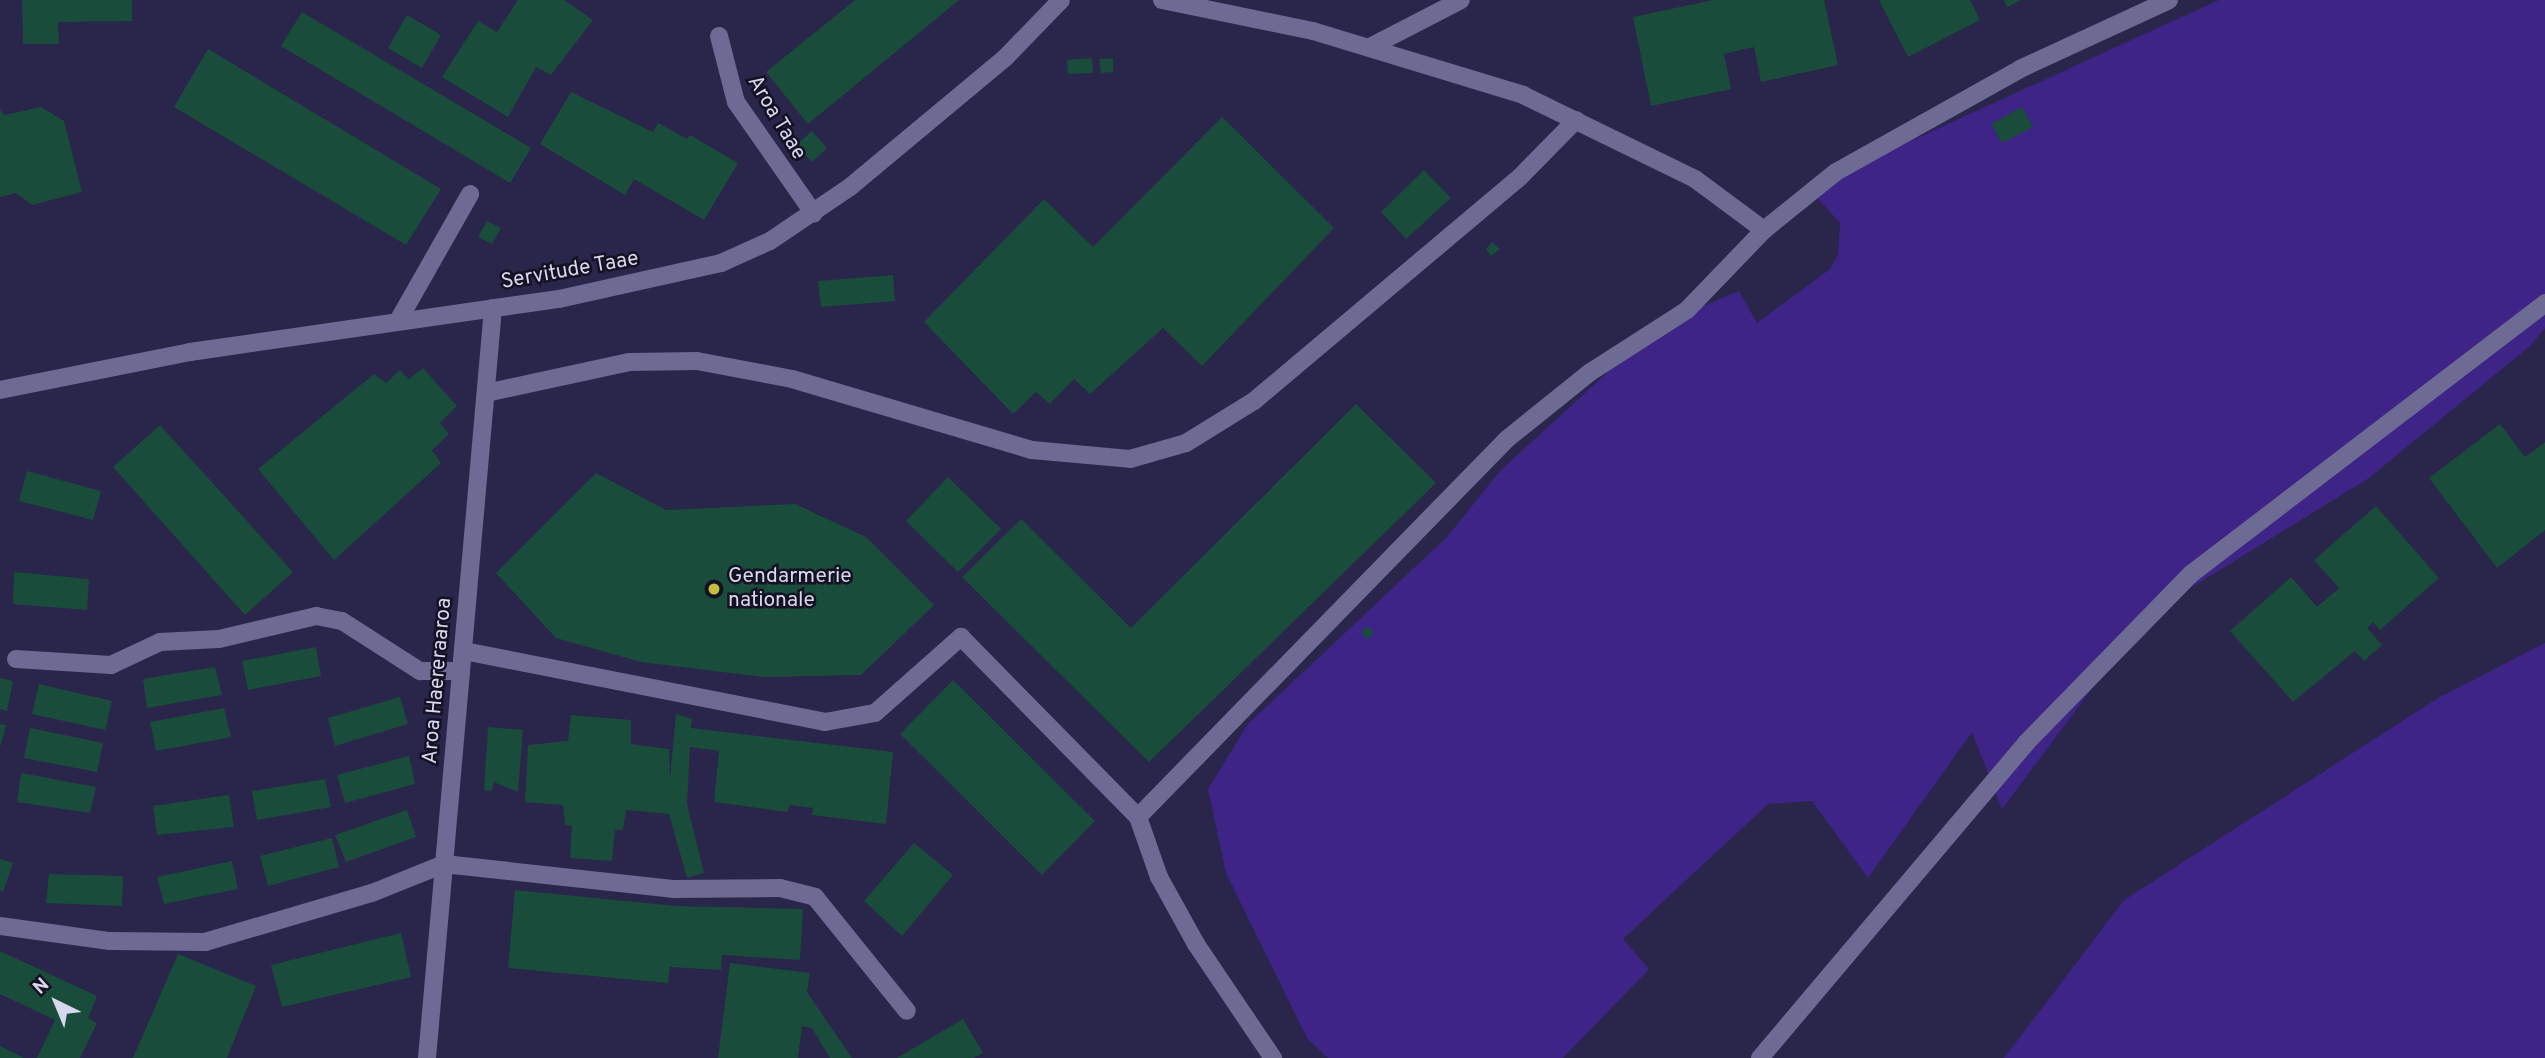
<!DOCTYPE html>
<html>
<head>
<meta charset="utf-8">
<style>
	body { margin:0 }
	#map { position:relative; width:2545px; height:1058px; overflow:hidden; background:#2a254a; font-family:Overpass,sans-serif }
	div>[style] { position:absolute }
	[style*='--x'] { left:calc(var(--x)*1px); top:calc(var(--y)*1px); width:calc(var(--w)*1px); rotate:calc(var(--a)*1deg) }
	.green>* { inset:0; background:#3d2486 }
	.building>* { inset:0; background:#194c3b }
	.street>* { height:18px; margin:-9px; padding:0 9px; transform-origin:9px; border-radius:9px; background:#6d6a93 }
	.dots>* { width:19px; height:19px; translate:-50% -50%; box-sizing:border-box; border:4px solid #131122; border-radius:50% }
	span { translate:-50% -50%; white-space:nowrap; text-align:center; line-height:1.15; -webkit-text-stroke:5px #131122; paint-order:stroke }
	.street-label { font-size:21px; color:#d8d7ef }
	.poi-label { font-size:21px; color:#d8d7ef }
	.left { translate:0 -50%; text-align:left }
	.north { position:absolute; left:21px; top:967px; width:70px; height:70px; -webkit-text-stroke:5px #131122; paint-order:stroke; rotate:317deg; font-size:19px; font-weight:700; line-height:28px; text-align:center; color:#d8d7ef }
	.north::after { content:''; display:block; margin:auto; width:24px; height:32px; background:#d8d7ef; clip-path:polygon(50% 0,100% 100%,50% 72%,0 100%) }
</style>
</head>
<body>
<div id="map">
	<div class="green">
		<i style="clip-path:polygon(2219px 0,2545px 0,2545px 328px,2530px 346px,2369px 478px,2147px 615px,2002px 809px,1972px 732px,1868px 878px,1812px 801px,1768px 804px,1623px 939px,1649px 969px,1563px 1058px,1328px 1058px,1307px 1038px,1226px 873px,1208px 789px,1248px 724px,1447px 537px,1500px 471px,1660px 324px,1739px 291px,1757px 323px,1830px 269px,1838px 255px,1840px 223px,1808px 188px)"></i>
		<i style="clip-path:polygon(2545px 643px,2545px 1058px,2004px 1058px,2124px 900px,2438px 698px)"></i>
	</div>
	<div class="building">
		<i style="clip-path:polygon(22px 0,132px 0,132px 21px,58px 22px,59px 44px,23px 44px)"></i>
		<i style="clip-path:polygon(518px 0,564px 0,593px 20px,551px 75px,536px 67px,508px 117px,442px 77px,478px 21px,497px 32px)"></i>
		<i style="clip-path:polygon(855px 0,959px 0,808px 124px,766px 72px)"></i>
		<i style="clip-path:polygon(1713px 0,1824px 0,1838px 65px,1761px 82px,1754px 47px,1724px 54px,1731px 89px,1651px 106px,1633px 17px)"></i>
		<i style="clip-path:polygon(1879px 0,1970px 0,1980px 20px,1908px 57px)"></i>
		<i style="clip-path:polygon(2004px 0,2021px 0,2007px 7px)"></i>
		<i style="clip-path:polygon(302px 12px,531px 148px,510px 183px,281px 46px)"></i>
		<i style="clip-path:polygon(407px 15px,441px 35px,422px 68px,388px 48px)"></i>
		<i style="clip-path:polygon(208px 49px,441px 189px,406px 245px,174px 107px)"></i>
		<i style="clip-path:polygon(1092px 58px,1093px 73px,1068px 74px,1067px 60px)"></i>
		<i style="clip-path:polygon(1113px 58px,1113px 72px,1101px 73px,1099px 59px)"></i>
		<i style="clip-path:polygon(571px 92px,653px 132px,658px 123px,687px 139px,690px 135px,738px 163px,704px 220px,634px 179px,625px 195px,540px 144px)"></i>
		<i style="clip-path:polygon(41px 107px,64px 121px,82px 192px,32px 205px,16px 193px,0 197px,0 110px,5px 115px)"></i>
		<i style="clip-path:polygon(2022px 107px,2033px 127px,2002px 143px,1991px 124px)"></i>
		<i style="clip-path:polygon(1222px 117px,1334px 228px,1202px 366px,1163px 328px,1090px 394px,1074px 379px,1050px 404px,1036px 392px,1013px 414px,924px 322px,1044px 199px,1093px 247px)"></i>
		<i style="clip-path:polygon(812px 131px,827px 148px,812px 162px,796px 145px)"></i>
		<i style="clip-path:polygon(1424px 170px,1451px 198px,1406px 239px,1381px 212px)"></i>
		<i style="clip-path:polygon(487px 221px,501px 228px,492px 244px,478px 237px)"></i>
		<i style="clip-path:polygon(1492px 242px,1500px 249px,1491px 256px,1486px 249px)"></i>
		<i style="clip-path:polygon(893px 275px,895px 301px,821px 307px,818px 281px)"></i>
		<i style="clip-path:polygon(423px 368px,457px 406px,440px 423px,449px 434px,432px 450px,441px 463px,334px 560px,258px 469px,374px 374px,386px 383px,400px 370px,409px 379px)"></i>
		<i style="clip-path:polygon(1356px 404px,1436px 483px,1149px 762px,962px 577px,1021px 519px,1131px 628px)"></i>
		<i style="clip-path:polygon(2500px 424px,2525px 457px,2545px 442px,2545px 530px,2497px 568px,2429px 478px)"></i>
		<i style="clip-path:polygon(160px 425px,293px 572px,245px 615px,113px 467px)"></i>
		<i style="clip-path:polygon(27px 471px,101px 491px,93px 520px,19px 501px)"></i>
		<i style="clip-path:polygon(596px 473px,666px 510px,795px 504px,866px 537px,934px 605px,861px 675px,763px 677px,641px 662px,556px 638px,496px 573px)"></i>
		<i style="clip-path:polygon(948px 477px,1001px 529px,958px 572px,906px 521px)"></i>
		<i style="clip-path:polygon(2376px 506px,2439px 578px,2380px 630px,2373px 622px,2367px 628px,2382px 645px,2364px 661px,2355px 651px,2293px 702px,2230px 631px,2291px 577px,2317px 607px,2339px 588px,2314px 560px)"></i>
		<i style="clip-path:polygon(14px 572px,89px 579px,87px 610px,13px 604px)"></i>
		<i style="clip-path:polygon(1367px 626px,1374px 633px,1367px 639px,1361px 632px)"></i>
		<i style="clip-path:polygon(316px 647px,321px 676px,248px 690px,242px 661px)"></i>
		<i style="clip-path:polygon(215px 667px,222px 695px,147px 708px,143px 679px)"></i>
		<i style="clip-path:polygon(0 678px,13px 681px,7px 711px,0 709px)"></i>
		<i style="clip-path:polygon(953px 680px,1095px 821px,1042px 875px,900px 734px)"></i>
		<i style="clip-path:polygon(39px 684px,112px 701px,105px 730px,32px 714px)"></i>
		<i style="clip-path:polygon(400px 697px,408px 724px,335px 746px,328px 718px)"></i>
		<i style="clip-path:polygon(224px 708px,231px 737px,156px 751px,150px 722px)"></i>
		<i style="clip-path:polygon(676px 714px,692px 719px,691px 728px,893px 752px,886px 824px,812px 815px,813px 808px,790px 805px,787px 812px,714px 802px,719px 751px,690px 747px,687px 804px,704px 873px,687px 878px,669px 814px,626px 810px,623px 830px,615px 830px,612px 861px,570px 858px,572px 826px,565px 825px,563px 805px,525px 802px,528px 745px,568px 741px,571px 715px,631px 720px,631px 744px,669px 749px,670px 779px)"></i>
		<i style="clip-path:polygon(0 724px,6px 725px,1px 745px,0 745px)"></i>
		<i style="clip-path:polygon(488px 727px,523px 730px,518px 792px,494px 782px,492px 791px,484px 790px)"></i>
		<i style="clip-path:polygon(30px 728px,103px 743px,97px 772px,24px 758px)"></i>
		<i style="clip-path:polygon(409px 756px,415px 784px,345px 803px,337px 775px)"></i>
		<i style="clip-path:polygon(21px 773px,96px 787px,90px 813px,17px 802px)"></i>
		<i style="clip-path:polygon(325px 779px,331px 807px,257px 820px,252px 791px)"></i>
		<i style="clip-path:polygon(229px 795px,234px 827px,157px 835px,153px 806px)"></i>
		<i style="clip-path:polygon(407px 810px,416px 837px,346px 862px,335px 835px)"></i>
		<i style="clip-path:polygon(332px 838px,339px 867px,268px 886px,260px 856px)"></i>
		<i style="clip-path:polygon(914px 843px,953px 875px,902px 936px,864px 901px)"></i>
		<i style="clip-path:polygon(0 859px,13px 863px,3px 892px,0 891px)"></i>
		<i style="clip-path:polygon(232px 861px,238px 889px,164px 904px,157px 877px)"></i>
		<i style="clip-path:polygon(49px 874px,123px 876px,122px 906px,46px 903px)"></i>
		<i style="clip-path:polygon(515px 890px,676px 906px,803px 909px,800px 960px,722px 955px,721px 970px,670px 967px,668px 983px,508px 968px)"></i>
		<i style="clip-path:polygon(401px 933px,411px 977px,282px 1007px,271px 965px)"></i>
		<i style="clip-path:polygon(0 951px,97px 996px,88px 1018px,97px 1023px,80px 1058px,37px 1058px,55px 1020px,0 994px)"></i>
		<i style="clip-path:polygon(178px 954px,256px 986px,227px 1058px,133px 1058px)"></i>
		<i style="clip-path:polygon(730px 963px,810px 973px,807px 992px,852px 1058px,830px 1058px,812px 1028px,802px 1026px,798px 1058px,718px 1058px)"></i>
		<i style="clip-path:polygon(963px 1019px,983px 1053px,974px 1058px,897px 1058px)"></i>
		<i style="clip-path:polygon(0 1046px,24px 1058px,0 1058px)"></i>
	</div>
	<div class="street">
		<i style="--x:1162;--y:0;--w:154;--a:11.6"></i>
		<i style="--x:1313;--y:31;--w:220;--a:16.9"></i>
		<i style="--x:1523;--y:95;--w:191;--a:26"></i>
		<i style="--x:1695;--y:179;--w:86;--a:36.5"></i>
		<i style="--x:719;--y:36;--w:68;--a:75.6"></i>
		<i style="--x:736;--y:102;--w:136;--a:55.1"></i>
		<i style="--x:1370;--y:47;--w:102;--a:-27.3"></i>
		<i style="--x:398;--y:321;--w:146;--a:-60.4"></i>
		<i style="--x:0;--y:390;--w:194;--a:-11.3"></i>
		<i style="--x:190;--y:352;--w:373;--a:-8.2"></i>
		<i style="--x:559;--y:299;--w:166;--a:-12.5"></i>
		<i style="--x:721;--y:263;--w:54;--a:-24.2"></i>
		<i style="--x:770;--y:241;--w:97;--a:-34"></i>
		<i style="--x:850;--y:187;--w:203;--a:-39.8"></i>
		<i style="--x:1006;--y:57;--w:79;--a:-46"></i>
		<i style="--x:486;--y:393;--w:146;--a:-12.2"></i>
		<i style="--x:629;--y:362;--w:68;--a:-0.8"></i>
		<i style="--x:697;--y:361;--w:97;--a:10.7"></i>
		<i style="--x:792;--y:379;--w:250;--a:16.5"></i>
		<i style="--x:1032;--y:450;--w:98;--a:5.2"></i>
		<i style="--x:1130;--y:459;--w:58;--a:-15.9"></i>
		<i style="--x:1186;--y:443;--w:80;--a:-31.7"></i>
		<i style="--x:1254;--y:401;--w:348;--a:-40.1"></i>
		<i style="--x:1520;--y:177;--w:80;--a:-45.5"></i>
		<i style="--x:464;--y:651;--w:368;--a:11.1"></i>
		<i style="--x:825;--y:722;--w:51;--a:-10.2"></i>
		<i style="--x:875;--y:713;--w:115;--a:-41.5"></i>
		<i style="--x:961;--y:637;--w:252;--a:45.5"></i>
		<i style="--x:1138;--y:817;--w:64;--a:70.7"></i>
		<i style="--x:1159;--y:877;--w:77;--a:61.1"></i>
		<i style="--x:1196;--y:944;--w:138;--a:56"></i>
		<i style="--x:16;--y:659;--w:95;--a:3.6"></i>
		<i style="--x:111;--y:665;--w:54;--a:-25.1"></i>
		<i style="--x:160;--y:642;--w:59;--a:-2.9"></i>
		<i style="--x:219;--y:639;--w:100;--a:-13.3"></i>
		<i style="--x:316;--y:616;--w:26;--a:11"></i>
		<i style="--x:342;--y:621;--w:93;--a:32.7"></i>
		<i style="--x:420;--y:671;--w:41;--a:0"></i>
		<i style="--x:1138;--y:817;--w:528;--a:-45.69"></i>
		<i style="--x:1507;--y:439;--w:105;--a:-38.8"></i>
		<i style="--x:1589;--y:373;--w:117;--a:-32.7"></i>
		<i style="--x:1687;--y:310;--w:111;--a:-46.1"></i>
		<i style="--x:1764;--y:230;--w:92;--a:-38.9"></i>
		<i style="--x:1836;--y:172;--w:211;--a:-29.2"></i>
		<i style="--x:2020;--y:69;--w:164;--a:-24.8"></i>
		<i style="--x:0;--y:926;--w:111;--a:7.8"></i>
		<i style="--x:110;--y:941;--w:95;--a:0.6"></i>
		<i style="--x:205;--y:942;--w:174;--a:-16.4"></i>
		<i style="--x:372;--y:893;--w:78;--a:-21.9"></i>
		<i style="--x:444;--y:864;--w:230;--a:6.2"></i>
		<i style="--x:673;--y:889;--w:107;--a:-0.5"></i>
		<i style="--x:780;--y:888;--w:36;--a:14"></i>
		<i style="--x:815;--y:897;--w:146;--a:51.1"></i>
		<i style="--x:427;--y:1058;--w:753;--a:-84.97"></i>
		<i style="--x:1760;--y:1058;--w:412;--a:-49.8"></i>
		<i style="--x:2026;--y:743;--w:236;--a:-45.7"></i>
		<i style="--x:2191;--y:574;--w:446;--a:-37.4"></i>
	</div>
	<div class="dots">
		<i style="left:714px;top:589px;background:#c1be40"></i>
	</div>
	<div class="street-label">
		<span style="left:776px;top:118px;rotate:59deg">Aroa Taae</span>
		<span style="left:570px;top:271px;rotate:-10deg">Servitude Taae</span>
		<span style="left:438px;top:681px;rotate:-85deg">Aroa Haereraaroa</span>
	</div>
	<div class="poi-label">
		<span class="left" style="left:728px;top:589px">Gendarmerie<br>nationale</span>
	</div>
	<div class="north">N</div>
</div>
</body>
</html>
